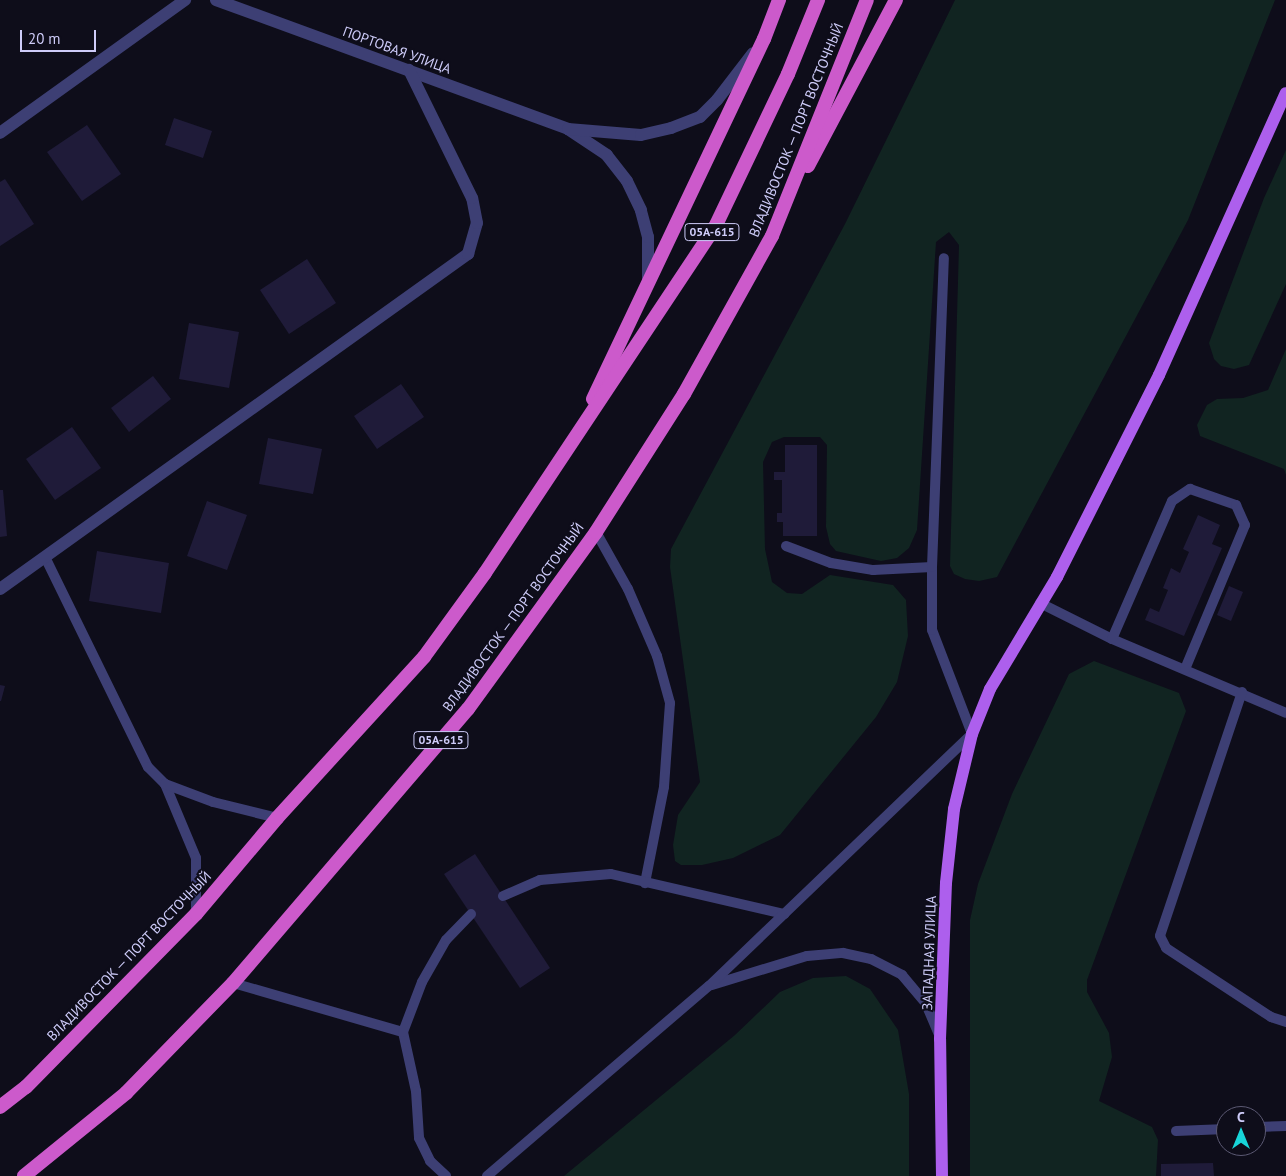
<!DOCTYPE html>
<html>
<head>
<meta charset="utf-8">
<style>
	body { margin:0 }
	#map { position:relative; width:1286px; height:1176px; overflow:hidden; background:#0e0d1a; font-family:"PT Sans",sans-serif }
	div>[style] { position:absolute }
	[style*='--x'] { left:calc(var(--x)*1px); top:calc(var(--y)*1px); width:calc(var(--w)*1px); rotate:calc(var(--a)*1deg) }
	.green>* { inset:0; background:#112421 }
	.building>* { inset:0; background:#1f1b39 }
	.service>* { height:10px; margin:-5px; padding:0 5px; transform-origin:5px; border-radius:5px; background:#3d3f74 }
	.minor>* { height:12px; margin:-6px; padding:0 6px; transform-origin:6px; border-radius:6px; background:#3d3f74 }
	.primary>* { height:12px; margin:-6px; padding:0 6px; transform-origin:6px; border-radius:6px; background:#ad5fed }
	.trunk>* { height:14px; margin:-7px; padding:0 7px; transform-origin:7px; border-radius:7px; background:#cc5acb }
	span { translate:-50% -50%; white-space:nowrap; text-align:center; line-height:1.15; -webkit-text-stroke:4px #0e0d1a; paint-order:stroke }
	.shield-label span { padding:1px 4px; background:#0e0d1a; border:1px solid; border-radius:4px; -webkit-text-stroke-width:0 }
	.shield-label { font-size:12px; color:#ceccf9; font-weight:700 }
	.street-label { font-size:14px; color:#ceccf9 }
	.north { position:absolute; left:1216px; top:1106px; width:50px; height:50px; box-sizing:border-box; background:#0e0d1a; border:1px solid #5b5973; border-radius:50%; rotate:0deg; font-size:14px; font-weight:700; line-height:20px; text-align:center; color:#ceccf9 }
	.north::after { content:''; display:block; margin:auto; width:18px; height:22px; background:#18d5d9; clip-path:polygon(50% 0,100% 100%,50% 72%,0 100%) }
	.scale { position:absolute; left:20px; top:30px; width:76px; height:22px; box-sizing:border-box; border:2px solid #ceccf9; border-top:0; padding-left:6px; font-size:15px; line-height:18px; white-space:nowrap; color:#ceccf9; -webkit-text-stroke:4px #0e0d1a; paint-order:stroke }
</style>
</head>
<body>
<div id="map">
	<div class="green">
		<i style="clip-path:polygon(955px 0,1275px 0,1188px 220px,997px 577px,979px 581px,965px 579px,954px 574px,950px 566px,959px 245px,949px 232px,936px 242px,917px 530px,909px 548px,897px 558px,881px 561px,836px 551px,830px 544px,826px 527px,827px 445px,820px 437px,784px 437px,772px 442px,763px 462px,765px 549px,772px 582px,787px 593px,802px 594px,830px 575px,893px 585px,906px 600px,908px 636px,897px 682px,876px 717px,780px 835px,733px 858px,702px 865px,681px 865px,675px 861px,673px 845px,678px 815px,700px 782px,670px 567px,671px 549px,845px 224px)"></i>
		<i style="clip-path:polygon(1286px 150px,1286px 284px,1249px 365px,1234px 369px,1221px 366px,1214px 359px,1209px 343px,1264px 198px)"></i>
		<i style="clip-path:polygon(1286px 349px,1286px 475px,1284px 469px,1200px 436px,1197px 425px,1207px 405px,1217px 399px,1243px 398px,1268px 390px)"></i>
		<i style="clip-path:polygon(1094px 661px,1179px 693px,1186px 711px,1087px 980px,1087px 992px,1109px 1033px,1112px 1057px,1099px 1101px,1152px 1127px,1158px 1140px,1156px 1176px,970px 1176px,970px 920px,978px 884px,1012px 794px,1069px 674px)"></i>
		<i style="clip-path:polygon(846px 976px,870px 989px,898px 1030px,909px 1094px,909px 1176px,564px 1176px,735px 1035px,780px 992px,813px 978px)"></i>
	</div>
	<div class="building">
		<i style="clip-path:polygon(174px 118px,212px 131px,203px 158px,165px 145px)"></i>
		<i style="clip-path:polygon(87px 125px,121px 174px,82px 201px,47px 152px)"></i>
		<i style="clip-path:polygon(5px 179px,34px 224px,0 246px,0 182px)"></i>
		<i style="clip-path:polygon(307px 259px,336px 303px,289px 334px,260px 290px)"></i>
		<i style="clip-path:polygon(189px 323px,239px 332px,229px 388px,179px 379px)"></i>
		<i style="clip-path:polygon(153px 376px,171px 399px,129px 432px,111px 408px)"></i>
		<i style="clip-path:polygon(401px 384px,424px 417px,377px 449px,354px 416px)"></i>
		<i style="clip-path:polygon(72px 427px,101px 468px,55px 500px,26px 459px)"></i>
		<i style="clip-path:polygon(268px 438px,322px 449px,313px 494px,259px 484px)"></i>
		<i style="clip-path:polygon(785px 445px,817px 445px,817px 536px,783px 536px,783px 522px,777px 522px,777px 513px,782px 513px,782px 480px,774px 480px,774px 472px,785px 472px)"></i>
		<i style="clip-path:polygon(0 490px,3px 490px,7px 536px,0 537px)"></i>
		<i style="clip-path:polygon(207px 501px,247px 515px,227px 570px,187px 556px)"></i>
		<i style="clip-path:polygon(1198px 515px,1220px 525px,1212px 544px,1222px 548px,1184px 636px,1145px 620px,1150px 608px,1159px 612px,1168px 590px,1163px 588px,1171px 568px,1180px 573px,1189px 552px,1183px 549px)"></i>
		<i style="clip-path:polygon(97px 551px,169px 563px,161px 613px,89px 601px)"></i>
		<i style="clip-path:polygon(1229px 586px,1243px 592px,1231px 621px,1217px 615px)"></i>
		<i style="clip-path:polygon(0 685px,5px 686px,1px 701px,0 701px)"></i>
		<i style="clip-path:polygon(475px 854px,550px 968px,520px 988px,444px 874px)"></i>
		<i style="clip-path:polygon(1213px 1163px,1214px 1176px,1161px 1176px,1161px 1164px)"></i>
	</div>
	<div class="service">
		<i style="--x:596;--y:532;--w:65;--a:60.7"></i>
		<i style="--x:628;--y:589;--w:73;--a:66.6"></i>
		<i style="--x:657;--y:656;--w:49;--a:74.5"></i>
		<i style="--x:670;--y:703;--w:84;--a:94.1"></i>
		<i style="--x:664;--y:787;--w:98;--a:101.2"></i>
		<i style="--x:786;--y:546;--w:48;--a:20.7"></i>
		<i style="--x:831;--y:563;--w:43;--a:9.5"></i>
		<i style="--x:873;--y:570;--w:59;--a:-2.9"></i>
		<i style="--x:45;--y:557;--w:234;--a:63.9"></i>
		<i style="--x:148;--y:767;--w:24;--a:45"></i>
		<i style="--x:165;--y:784;--w:80;--a:67.3"></i>
		<i style="--x:196;--y:858;--w:56;--a:90"></i>
		<i style="--x:1040;--y:603;--w:80;--a:26.6"></i>
		<i style="--x:1112;--y:639;--w:189;--a:23"></i>
		<i style="--x:1112;--y:639;--w:150;--a:-66.5"></i>
		<i style="--x:1172;--y:501;--w:22;--a:-34"></i>
		<i style="--x:1190;--y:489;--w:49;--a:19.2"></i>
		<i style="--x:1236;--y:505;--w:22;--a:66"></i>
		<i style="--x:1245;--y:525;--w:156;--a:112.6"></i>
		<i style="--x:1242;--y:692;--w:257;--a:108.6"></i>
		<i style="--x:1160;--y:936;--w:13;--a:63"></i>
		<i style="--x:1166;--y:948;--w:126;--a:33.3"></i>
		<i style="--x:1271;--y:1017;--w:16;--a:18"></i>
		<i style="--x:165;--y:784;--w:51;--a:20.6"></i>
		<i style="--x:213;--y:802;--w:66;--a:14"></i>
		<i style="--x:503;--y:896;--w:40;--a:-23.4"></i>
		<i style="--x:540;--y:880;--w:71;--a:-4.8"></i>
		<i style="--x:611;--y:874;--w:178;--a:13"></i>
		<i style="--x:233;--y:983;--w:177;--a:16.1"></i>
		<i style="--x:403;--y:1032;--w:60;--a:77.6"></i>
		<i style="--x:416;--y:1091;--w:47;--a:86.3"></i>
		<i style="--x:419;--y:1138;--w:25;--a:64"></i>
		<i style="--x:430;--y:1161;--w:22;--a:43"></i>
		<i style="--x:712;--y:985;--w:99;--a:-17"></i>
		<i style="--x:807;--y:956;--w:36;--a:-5"></i>
		<i style="--x:843;--y:953;--w:29;--a:12"></i>
		<i style="--x:871;--y:959;--w:35;--a:27"></i>
		<i style="--x:902;--y:975;--w:38;--a:50"></i>
		<i style="--x:926;--y:1004;--w:34;--a:67"></i>
		<i style="--x:403;--y:1032;--w:53;--a:-69.2"></i>
		<i style="--x:422;--y:982;--w:48;--a:-60.3"></i>
		<i style="--x:446;--y:940;--w:36;--a:-46"></i>
		<i style="--x:1256;--y:1127;--w:30;--a:-2"></i>
		<i style="--x:1176;--y:1131;--w:50;--a:-2.3"></i>
		<i style="--x:487;--y:1176;--w:292;--a:-40.6"></i>
		<i style="--x:709;--y:986;--w:364;--a:-43.8"></i>
		<i style="--x:972;--y:734;--w:111;--a:-111"></i>
		<i style="--x:932;--y:630;--w:63;--a:-90"></i>
		<i style="--x:932;--y:567;--w:309;--a:-87.8"></i>
	</div>
	<div class="minor">
		<i style="--x:216;--y:0;--w:375;--a:20.1"></i>
		<i style="--x:0;--y:133;--w:228;--a:-35.7"></i>
		<i style="--x:648;--y:283;--w:46;--a:-90"></i>
		<i style="--x:648;--y:237;--w:28;--a:-105"></i>
		<i style="--x:641;--y:210;--w:32;--a:-116"></i>
		<i style="--x:627;--y:181;--w:33;--a:-128"></i>
		<i style="--x:607;--y:155;--w:47;--a:-146.3"></i>
		<i style="--x:568;--y:129;--w:73;--a:4.7"></i>
		<i style="--x:641;--y:135;--w:31;--a:-13"></i>
		<i style="--x:671;--y:128;--w:31;--a:-21"></i>
		<i style="--x:700;--y:117;--w:24;--a:-45"></i>
		<i style="--x:717;--y:100;--w:59;--a:-52.5"></i>
		<i style="--x:0;--y:589;--w:576;--a:-35.6"></i>
		<i style="--x:468;--y:254;--w:32;--a:-74"></i>
		<i style="--x:477;--y:223;--w:25;--a:-101"></i>
		<i style="--x:472;--y:198;--w:143;--a:-116.2"></i>
	</div>
	<div class="primary">
		<i style="--x:942;--y:1176;--w:137;--a:-90.8"></i>
		<i style="--x:940;--y:1039;--w:156;--a:-87.8"></i>
		<i style="--x:946;--y:883;--w:74;--a:-83.8"></i>
		<i style="--x:954;--y:809;--w:77;--a:-76.5"></i>
		<i style="--x:972;--y:734;--w:48;--a:-68.2"></i>
		<i style="--x:990;--y:689;--w:131;--a:-59.1"></i>
		<i style="--x:1057;--y:577;--w:226;--a:-63.2"></i>
		<i style="--x:1159;--y:375;--w:309;--a:-65.8"></i>
	</div>
	<div class="trunk">
		<i style="--x:808;--y:166;--w:188;--a:-62.1"></i>
		<i style="--x:593;--y:399;--w:399;--a:-64.6"></i>
		<i style="--x:764;--y:39;--w:42;--a:-69"></i>
		<i style="--x:0;--y:1107;--w:33;--a:-38"></i>
		<i style="--x:26;--y:1087;--w:243;--a:-45.5"></i>
		<i style="--x:196;--y:914;--w:126;--a:-49.8"></i>
		<i style="--x:277;--y:818;--w:218;--a:-47.6"></i>
		<i style="--x:424;--y:657;--w:104;--a:-54"></i>
		<i style="--x:485;--y:573;--w:418;--a:-56.4"></i>
		<i style="--x:716;--y:225;--w:167;--a:-64.5"></i>
		<i style="--x:788;--y:74;--w:80;--a:-67.9"></i>
		<i style="--x:24;--y:1176;--w:132;--a:-39.1"></i>
		<i style="--x:126;--y:1093;--w:153;--a:-45.8"></i>
		<i style="--x:233;--y:983;--w:361;--a:-49.4"></i>
		<i style="--x:468;--y:709;--w:218;--a:-54.1"></i>
		<i style="--x:596;--y:532;--w:164;--a:-57.5"></i>
		<i style="--x:684;--y:394;--w:181;--a:-60.9"></i>
		<i style="--x:772;--y:236;--w:254;--a:-68.1"></i>
	</div>
	<div class="shield-label">
		<span style="left:712px;top:232px">05А-615</span>
		<span style="left:441px;top:740px">05А-615</span>
	</div>
	<div class="street-label">
		<span style="left:397px;top:50px;rotate:20deg">ПОРТОВАЯ УЛИЦА</span>
		<span style="left:796px;top:130px;rotate:-68deg">ВЛАДИВОСТОК — ПОРТ ВОСТОЧНЫЙ</span>
		<span style="left:513px;top:617px;rotate:-54deg">ВЛАДИВОСТОК — ПОРТ ВОСТОЧНЫЙ</span>
		<span style="left:929px;top:953px;rotate:-88deg">ЗАПАДНАЯ УЛИЦА</span>
		<span style="left:129px;top:956px;rotate:-46deg">ВЛАДИВОСТОК — ПОРТ ВОСТОЧНЫЙ</span>
	</div>
	<div class="north">С</div>
	<div class="scale">20 m</div>
</div>
</body>
</html>
